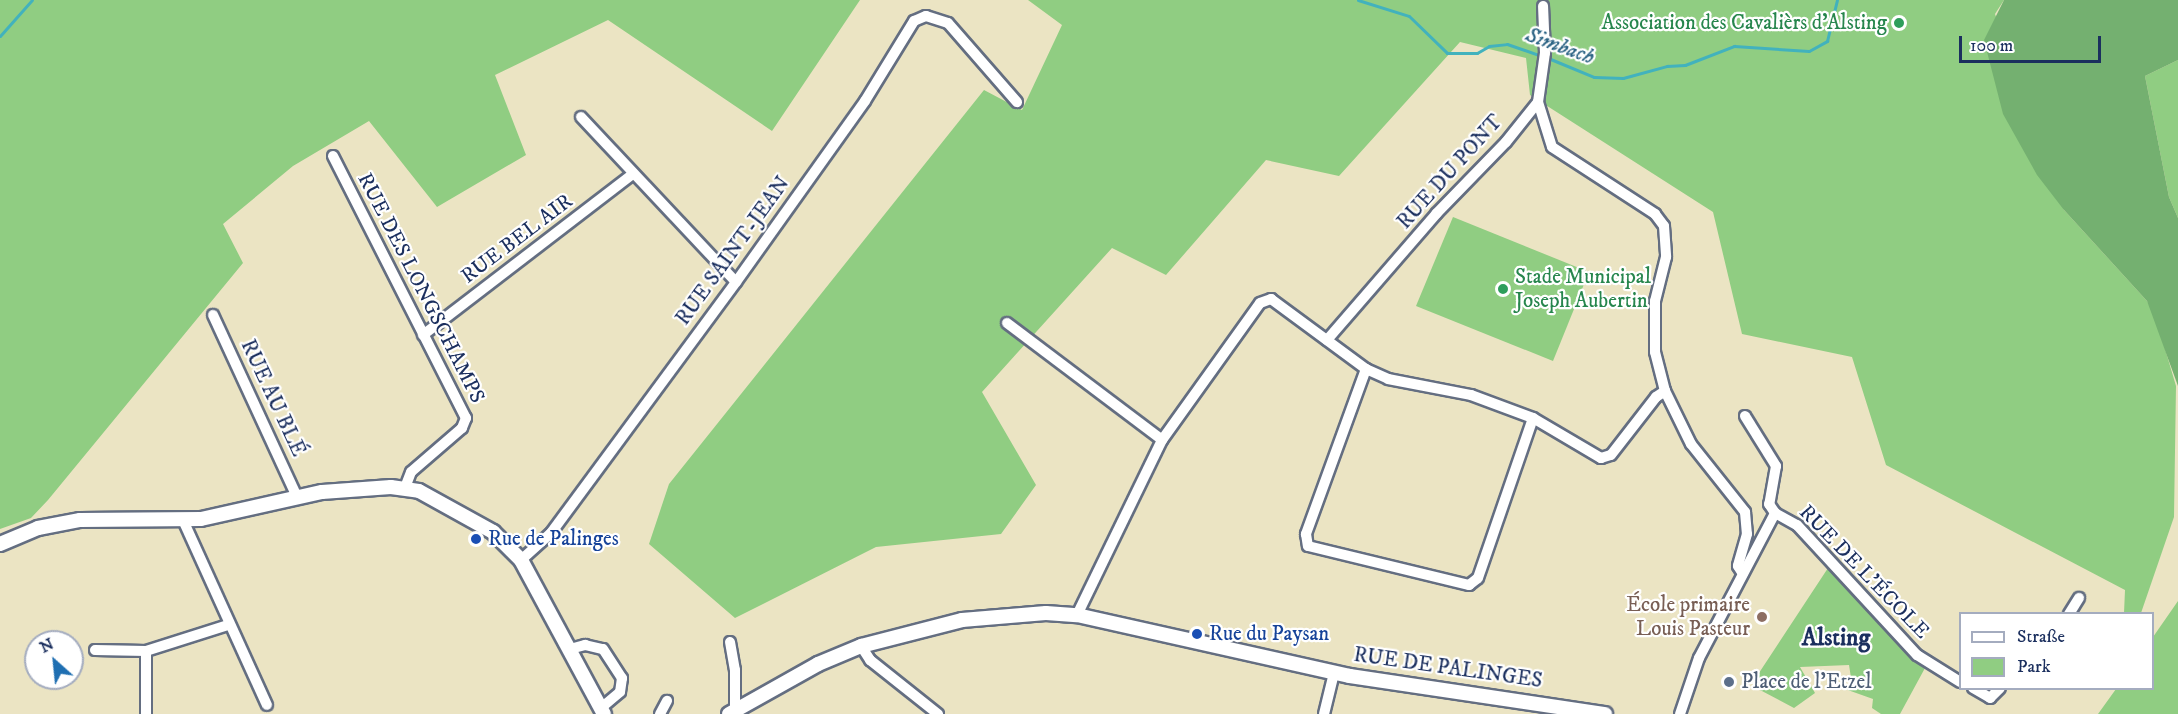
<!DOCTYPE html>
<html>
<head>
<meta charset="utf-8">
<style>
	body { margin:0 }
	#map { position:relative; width:2178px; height:714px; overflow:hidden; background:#ebe4c3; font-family:"IM FELL DW Pica",serif }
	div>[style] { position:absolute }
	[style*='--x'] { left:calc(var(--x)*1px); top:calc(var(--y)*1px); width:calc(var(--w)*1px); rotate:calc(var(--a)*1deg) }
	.green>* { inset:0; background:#90cd82 }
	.forest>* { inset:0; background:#74b070 }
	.stream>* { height:3px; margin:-1.5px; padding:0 1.5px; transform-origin:1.5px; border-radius:1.5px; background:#42b2bd }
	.roads { filter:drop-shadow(2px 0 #646e81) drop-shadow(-2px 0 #646e81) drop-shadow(0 2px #646e81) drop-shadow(0 -2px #646e81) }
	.minor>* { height:10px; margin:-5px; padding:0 5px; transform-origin:5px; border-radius:5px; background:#fff }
	.major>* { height:14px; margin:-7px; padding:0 7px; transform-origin:7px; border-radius:7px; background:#fff }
	.dots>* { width:16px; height:16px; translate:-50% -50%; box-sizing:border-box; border:3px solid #fff; border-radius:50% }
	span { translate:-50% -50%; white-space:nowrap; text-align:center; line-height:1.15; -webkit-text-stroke:4.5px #fff; paint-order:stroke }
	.leisure-label { font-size:21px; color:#27864d }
	.right { translate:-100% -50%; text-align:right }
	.left { translate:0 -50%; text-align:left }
	.street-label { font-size:21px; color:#1b2f5e }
	.transit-label { font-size:21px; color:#164399 }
	.education-label { font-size:21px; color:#785e54 }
	.service-label { font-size:21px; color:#4e5e75 }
	.water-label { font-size:22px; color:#2b6384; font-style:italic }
	.quarter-label { font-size:24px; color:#1b2f5e; font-weight:700 }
	.legend { position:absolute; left:1959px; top:612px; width:195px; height:78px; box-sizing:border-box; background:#fff; border:2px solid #a4acbf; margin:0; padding:8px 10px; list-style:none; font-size:18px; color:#1b2f5e }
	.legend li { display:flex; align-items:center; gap:12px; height:30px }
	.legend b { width:30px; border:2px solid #a4acbf }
	.north { position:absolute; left:24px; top:630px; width:60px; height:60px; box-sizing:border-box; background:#fff; border:2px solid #a4acbf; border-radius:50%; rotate:333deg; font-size:16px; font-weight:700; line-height:24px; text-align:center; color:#1b2f5e }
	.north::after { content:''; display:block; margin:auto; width:21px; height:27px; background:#1f6fb2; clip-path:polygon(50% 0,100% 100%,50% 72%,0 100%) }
	.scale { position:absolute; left:1959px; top:36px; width:142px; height:27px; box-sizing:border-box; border:3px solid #1b2f5e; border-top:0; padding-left:8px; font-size:18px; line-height:21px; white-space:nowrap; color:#1b2f5e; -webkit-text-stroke:4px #fff; paint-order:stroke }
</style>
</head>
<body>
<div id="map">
	<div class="green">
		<i style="clip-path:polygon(0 0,860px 0,772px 131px,608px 20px,495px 75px,526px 155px,437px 207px,369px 121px,293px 166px,223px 224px,243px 263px,48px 500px,31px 518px,0 529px)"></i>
		<i style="clip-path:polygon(1028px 0,2004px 0,1995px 14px,2064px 210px,2147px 301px,2155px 315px,2176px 386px,2174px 517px,2141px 613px,2124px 613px,2125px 590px,1886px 465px,1852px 357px,1742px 334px,1713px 212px,1530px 95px,1526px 58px,1460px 42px,1339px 176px,1266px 160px,1166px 275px,1112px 248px,982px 392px,1036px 485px,1001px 534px,876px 547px,735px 618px,649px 544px,669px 484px,984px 90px,1022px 110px,1062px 25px)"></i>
		<i style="clip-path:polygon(2178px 60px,2178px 218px,2169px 197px,2145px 76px)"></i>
		<i style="clip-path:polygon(1453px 217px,1589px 272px,1553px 361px,1416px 306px)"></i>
		<i style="clip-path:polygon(1828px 568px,1925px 668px,1900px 714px,1881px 714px,1872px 708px,1873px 699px,1845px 689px,1852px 684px,1849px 665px,1800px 667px,1815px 693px,1794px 708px,1760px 690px,1764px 685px,1755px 679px)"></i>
		<i style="clip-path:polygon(2178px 601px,2178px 714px,2098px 714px,2116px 689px,2152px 688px,2153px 637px)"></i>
	</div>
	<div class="forest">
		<i style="clip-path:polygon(2004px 0,2178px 0,2178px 60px,2145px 76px,2169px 197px,2178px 218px,2178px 386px,2147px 301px,2064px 210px,2037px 175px,2003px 114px,1984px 40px)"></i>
	</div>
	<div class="stream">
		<i style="--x:1358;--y:0;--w:53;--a:17.4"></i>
		<i style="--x:1409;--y:16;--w:53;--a:44.2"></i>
		<i style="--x:1447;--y:53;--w:30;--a:0"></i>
		<i style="--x:1477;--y:53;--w:14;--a:-30"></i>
		<i style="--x:1489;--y:46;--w:18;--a:-6"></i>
		<i style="--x:1507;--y:44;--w:37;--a:19"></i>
		<i style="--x:0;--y:36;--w:48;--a:-48.4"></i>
		<i style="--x:1548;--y:58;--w:50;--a:22.4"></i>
		<i style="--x:1594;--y:77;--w:29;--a:2"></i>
		<i style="--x:1623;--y:78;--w:46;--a:-15.3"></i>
		<i style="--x:1667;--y:66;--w:18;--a:-3"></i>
		<i style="--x:1685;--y:65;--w:53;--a:-21.2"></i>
		<i style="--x:1734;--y:46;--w:75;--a:3.8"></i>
		<i style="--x:1809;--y:51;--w:21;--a:-29"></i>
		<i style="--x:1827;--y:41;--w:42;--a:-76.3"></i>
	</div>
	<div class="roads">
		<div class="minor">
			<i style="--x:1538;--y:102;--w:47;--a:72.7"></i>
			<i style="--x:1552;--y:147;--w:123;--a:33"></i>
			<i style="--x:1655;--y:214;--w:15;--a:53"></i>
			<i style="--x:1664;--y:226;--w:31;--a:86"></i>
			<i style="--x:1666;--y:257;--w:45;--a:104"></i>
			<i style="--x:1655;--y:301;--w:51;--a:90"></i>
			<i style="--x:1655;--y:352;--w:40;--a:75.6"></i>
			<i style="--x:1665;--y:391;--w:59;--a:63.9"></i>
			<i style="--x:1691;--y:444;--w:87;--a:51.5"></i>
			<i style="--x:1745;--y:512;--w:22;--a:85"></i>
			<i style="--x:1747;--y:534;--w:33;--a:106"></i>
			<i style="--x:1738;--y:566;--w:9;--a:58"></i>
			<i style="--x:581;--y:117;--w:226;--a:46.8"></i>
			<i style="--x:333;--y:156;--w:294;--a:63.1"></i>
			<i style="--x:466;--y:418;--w:11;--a:112"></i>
			<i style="--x:462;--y:428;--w:67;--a:139.2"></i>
			<i style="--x:411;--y:472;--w:17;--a:111"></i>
			<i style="--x:213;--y:315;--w:200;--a:65.2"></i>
			<i style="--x:1007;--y:323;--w:194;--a:37"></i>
			<i style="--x:423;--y:335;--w:265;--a:-37.5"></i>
			<i style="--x:1327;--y:340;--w:167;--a:-49.1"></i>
			<i style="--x:1436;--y:214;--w:100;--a:-45.8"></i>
			<i style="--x:1506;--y:142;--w:51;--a:-51.3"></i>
			<i style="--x:1538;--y:102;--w:49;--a:-81.9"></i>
			<i style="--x:1545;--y:53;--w:47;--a:-92.4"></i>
			<i style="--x:1366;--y:369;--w:176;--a:110"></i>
			<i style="--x:1306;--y:534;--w:12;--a:81"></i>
			<i style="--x:1308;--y:546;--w:166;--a:13.6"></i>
			<i style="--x:1469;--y:585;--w:11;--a:-38"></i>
			<i style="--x:1478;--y:578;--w:169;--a:-71"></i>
			<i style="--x:1745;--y:416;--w:59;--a:58.2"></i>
			<i style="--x:1776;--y:466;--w:39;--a:100"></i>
			<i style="--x:1769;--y:504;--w:11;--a:56"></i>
			<i style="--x:1775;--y:513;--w:25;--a:29"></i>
			<i style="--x:1797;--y:525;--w:177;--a:47.3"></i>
			<i style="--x:1917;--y:655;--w:51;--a:32.1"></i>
			<i style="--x:183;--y:520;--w:203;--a:65.6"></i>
			<i style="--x:521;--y:560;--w:40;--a:-42"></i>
			<i style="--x:551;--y:533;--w:312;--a:-53.6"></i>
			<i style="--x:736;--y:282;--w:222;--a:-54.5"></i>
			<i style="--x:865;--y:101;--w:94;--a:-58.5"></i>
			<i style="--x:914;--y:21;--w:13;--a:-23"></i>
			<i style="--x:926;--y:16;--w:23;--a:18"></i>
			<i style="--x:948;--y:23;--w:105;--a:48.9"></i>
			<i style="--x:2069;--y:614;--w:19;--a:-58"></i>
			<i style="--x:1077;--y:615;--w:195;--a:-64.1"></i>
			<i style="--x:1162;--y:440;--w:168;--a:-54.4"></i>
			<i style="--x:1260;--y:303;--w:12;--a:-20"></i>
			<i style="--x:1271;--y:299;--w:118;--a:36.4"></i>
			<i style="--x:1366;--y:369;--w:24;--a:24"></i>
			<i style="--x:1388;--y:379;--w:85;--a:10.9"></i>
			<i style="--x:1471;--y:395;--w:66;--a:20.4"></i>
			<i style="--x:1533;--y:418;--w:79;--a:30.5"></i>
			<i style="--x:1601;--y:458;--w:10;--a:-17"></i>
			<i style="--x:1611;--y:455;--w:73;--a:-52.2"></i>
			<i style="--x:1656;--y:397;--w:11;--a:-34"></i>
			<i style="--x:730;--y:642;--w:28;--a:80"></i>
			<i style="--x:735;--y:670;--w:44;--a:90"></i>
			<i style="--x:861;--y:646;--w:17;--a:57"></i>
			<i style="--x:870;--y:660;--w:87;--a:38.5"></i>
			<i style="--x:570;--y:649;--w:16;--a:-15"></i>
			<i style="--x:585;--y:645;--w:18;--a:13"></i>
			<i style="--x:603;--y:649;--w:35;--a:57"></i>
			<i style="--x:622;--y:678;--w:14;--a:98"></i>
			<i style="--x:620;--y:692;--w:26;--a:140"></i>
			<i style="--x:95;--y:650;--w:51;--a:1.1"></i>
			<i style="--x:1973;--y:688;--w:20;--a:30"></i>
			<i style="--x:1990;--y:698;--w:14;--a:-45"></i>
			<i style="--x:146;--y:714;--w:63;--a:-90"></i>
			<i style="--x:146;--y:651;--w:86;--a:-17.6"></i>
			<i style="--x:660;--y:714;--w:15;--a:-62"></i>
			<i style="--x:1324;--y:714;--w:42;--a:-76.3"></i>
			<i style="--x:1680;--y:714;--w:59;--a:-71.3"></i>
			<i style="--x:1699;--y:658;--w:164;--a:-62.3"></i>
		</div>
		<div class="major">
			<i style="--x:0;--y:544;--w:41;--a:-22.8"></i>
			<i style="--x:38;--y:528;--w:43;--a:-10.8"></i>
			<i style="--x:80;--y:520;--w:121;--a:-0.5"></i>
			<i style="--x:201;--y:519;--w:124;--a:-12.6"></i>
			<i style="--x:322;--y:492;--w:69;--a:-4.1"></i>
			<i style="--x:391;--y:487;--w:28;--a:8"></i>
			<i style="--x:419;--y:491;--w:85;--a:29"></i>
			<i style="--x:493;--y:532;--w:40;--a:45"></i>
			<i style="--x:521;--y:560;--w:175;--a:61.7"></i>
			<i style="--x:729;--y:714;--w:102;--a:-29.3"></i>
			<i style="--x:818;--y:664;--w:47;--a:-22.7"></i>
			<i style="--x:861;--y:646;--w:104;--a:-14.4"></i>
			<i style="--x:962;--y:620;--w:84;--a:-4.8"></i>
			<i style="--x:1046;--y:613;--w:31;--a:4"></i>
			<i style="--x:1077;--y:615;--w:280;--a:12.6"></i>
			<i style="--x:1350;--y:676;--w:258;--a:8.5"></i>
		</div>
	</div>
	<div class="dots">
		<i style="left:1899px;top:23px;background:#2e9e5b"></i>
		<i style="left:1503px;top:289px;background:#2e9e5b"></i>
		<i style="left:476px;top:539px;background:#1a4fb4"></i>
		<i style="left:1762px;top:617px;background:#8d6e63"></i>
		<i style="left:1197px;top:634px;background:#1a4fb4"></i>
		<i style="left:1729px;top:682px;background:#5c6f8a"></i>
	</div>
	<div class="leisure-label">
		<span class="right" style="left:1887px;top:23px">Association des Cavalièrs d'Alsting</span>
		<span class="left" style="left:1515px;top:289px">Stade Municipal<br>Joseph Aubertin</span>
	</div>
	<div class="street-label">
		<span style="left:1450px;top:172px;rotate:-48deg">RUE DU PONT</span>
		<span style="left:517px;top:239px;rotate:-37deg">RUE BEL AIR</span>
		<span style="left:733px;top:251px;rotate:-54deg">RUE SAINT-JEAN</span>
		<span style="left:421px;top:288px;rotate:63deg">RUE DES LONGSCHAMPS</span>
		<span style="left:273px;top:398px;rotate:65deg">RUE AU BLÉ</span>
		<span style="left:1864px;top:572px;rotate:46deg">RUE DE L'ÉCOLE</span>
		<span style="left:1448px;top:668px;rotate:8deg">RUE DE PALINGES</span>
	</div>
	<div class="transit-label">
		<span class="left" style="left:488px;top:539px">Rue de Palinges</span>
		<span class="left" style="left:1209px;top:634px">Rue du Paysan</span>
	</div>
	<div class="education-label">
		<span class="right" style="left:1750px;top:617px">École primaire<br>Louis Pasteur</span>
	</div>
	<div class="service-label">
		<span class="left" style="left:1741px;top:682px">Place de l'Etzel</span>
	</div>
	<div class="water-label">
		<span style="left:1560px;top:46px;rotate:20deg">Simbach</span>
	</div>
	<div class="quarter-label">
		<span style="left:1836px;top:639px">Alsting</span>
	</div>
	<ul class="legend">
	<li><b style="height:8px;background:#fff"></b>Straße</li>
	<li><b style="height:16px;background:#90cd82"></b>Park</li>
	</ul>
	<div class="north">N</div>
	<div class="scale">100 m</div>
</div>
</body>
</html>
